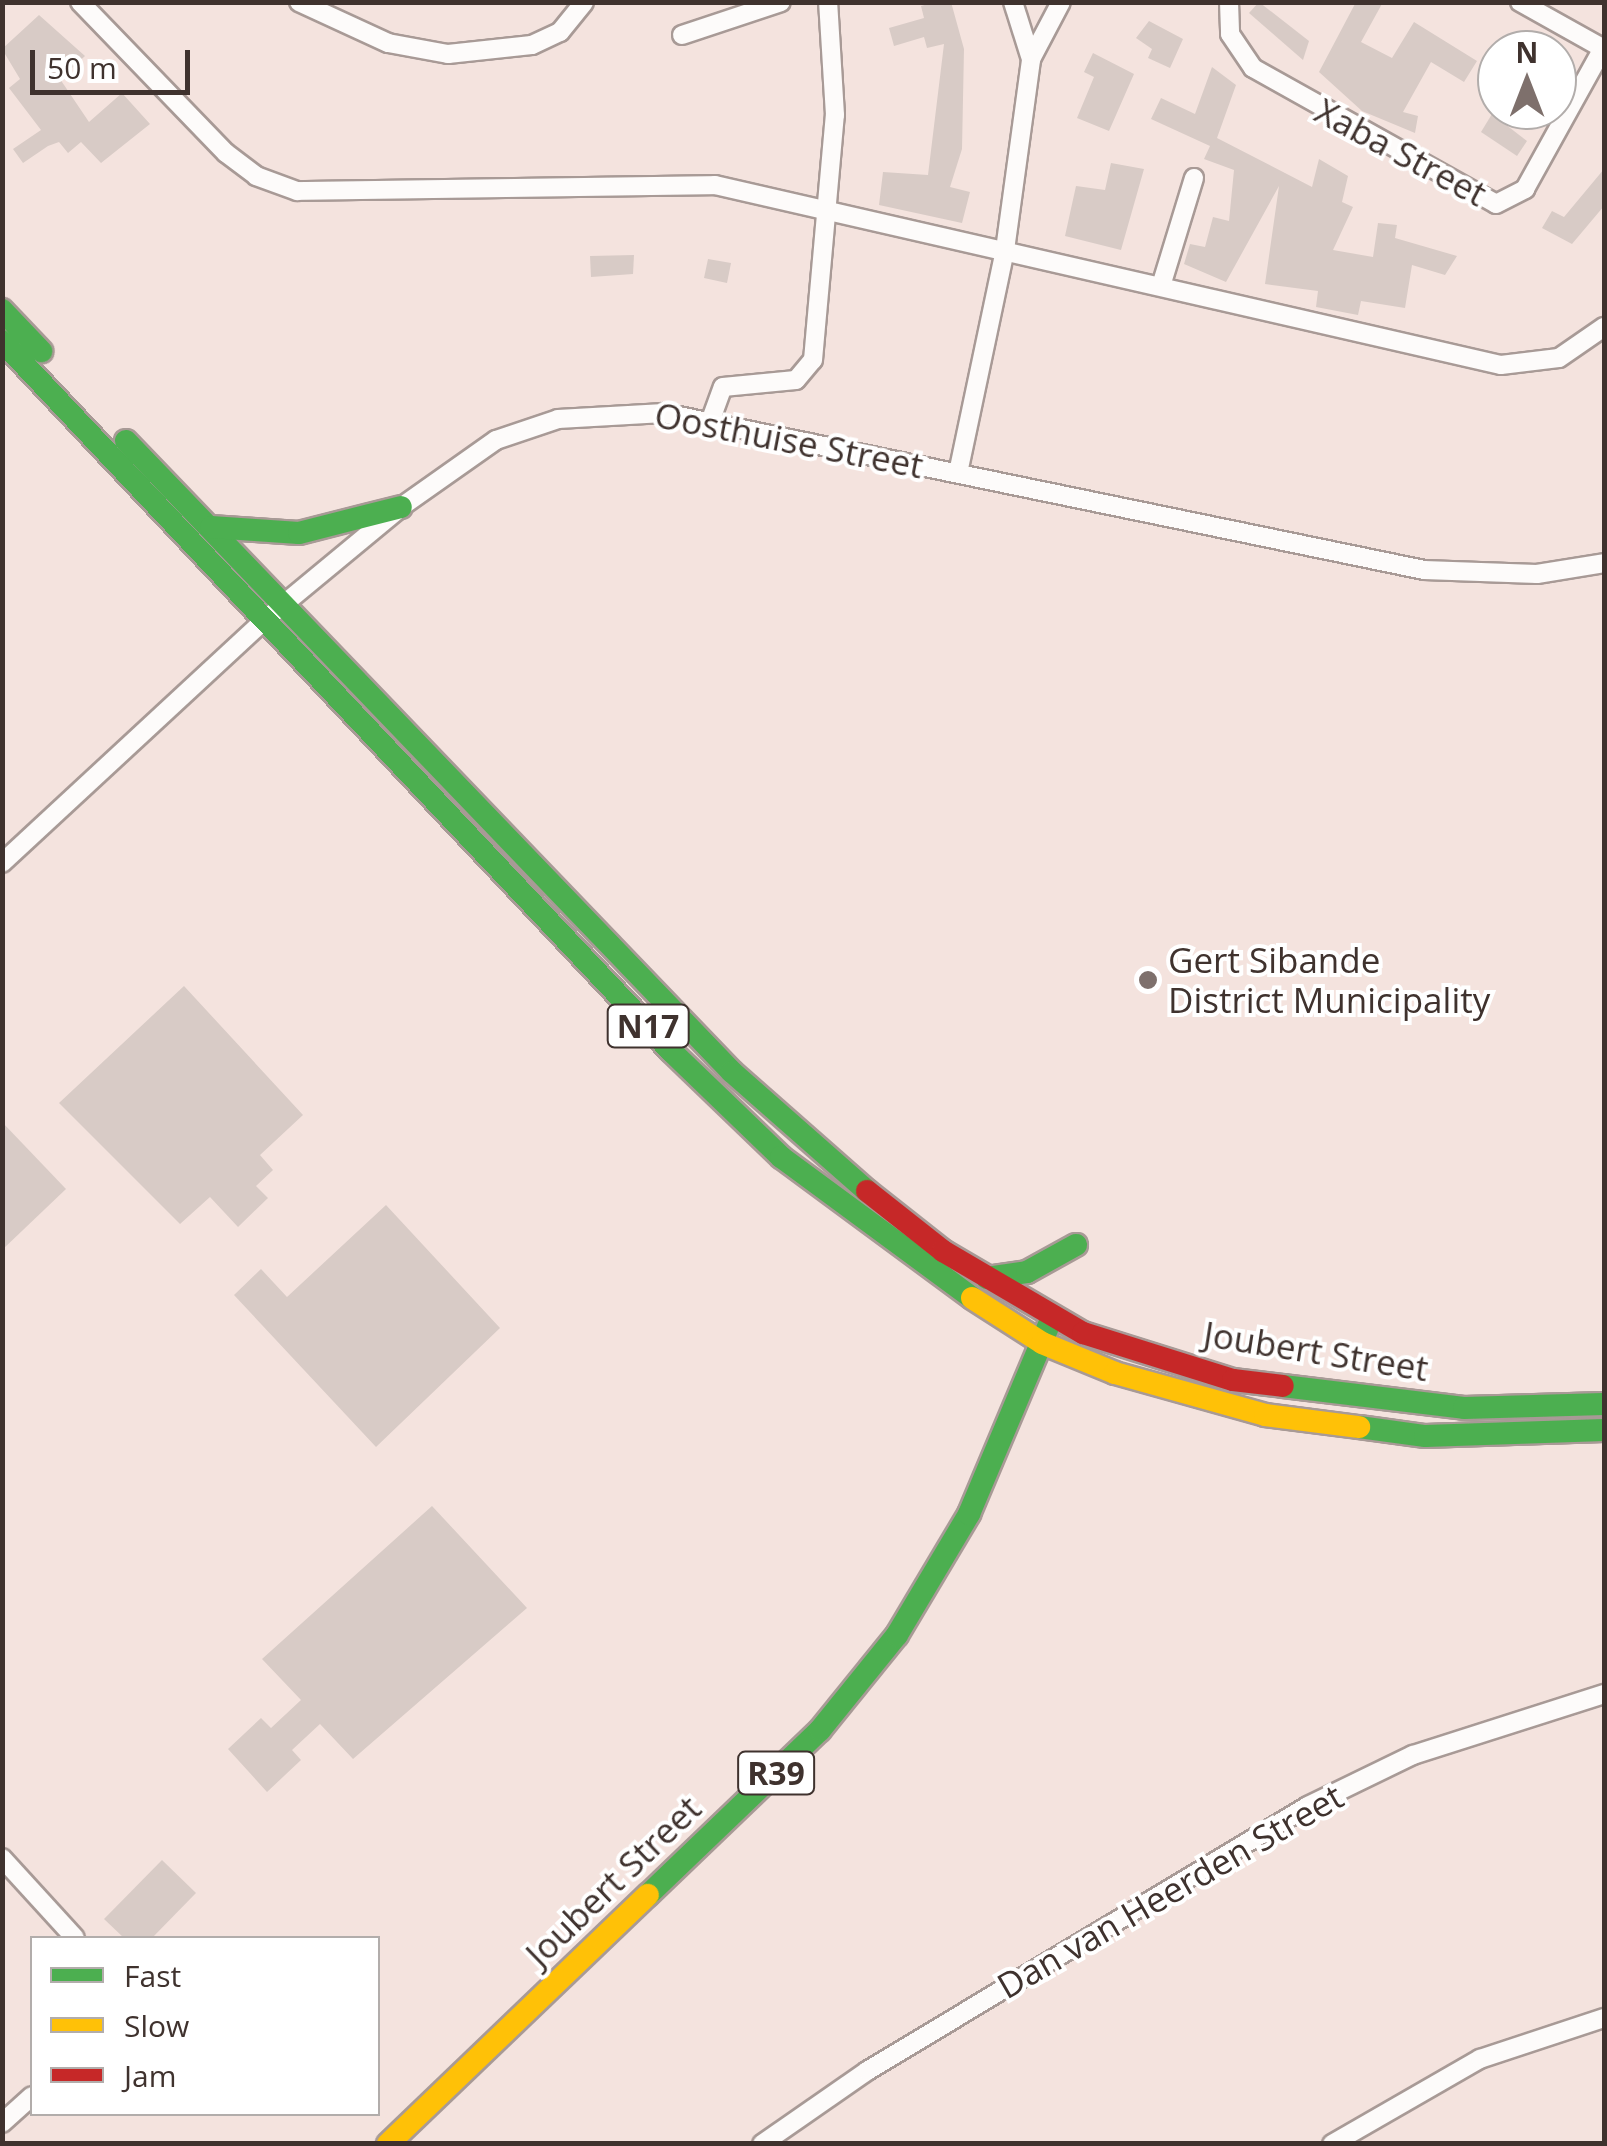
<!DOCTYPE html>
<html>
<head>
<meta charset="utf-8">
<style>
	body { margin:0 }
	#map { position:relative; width:1607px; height:2146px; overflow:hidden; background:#f4e3de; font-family:"Open Sans",sans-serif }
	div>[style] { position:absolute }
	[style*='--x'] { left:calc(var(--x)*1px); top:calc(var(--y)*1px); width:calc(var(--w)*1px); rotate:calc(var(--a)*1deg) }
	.building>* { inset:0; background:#d8cbc6 }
	.roads { filter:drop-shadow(2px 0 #a89a96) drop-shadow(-2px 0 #a89a96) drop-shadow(0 2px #a89a96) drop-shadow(0 -2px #a89a96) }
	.street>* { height:18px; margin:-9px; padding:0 9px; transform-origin:9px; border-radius:9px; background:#fdfbfa }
	.fast>* { height:22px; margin:-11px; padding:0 11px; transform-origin:11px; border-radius:11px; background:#4caf50 }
	.slow>* { height:22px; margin:-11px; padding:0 11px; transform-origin:11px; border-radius:11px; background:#ffc107 }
	.jam>* { height:22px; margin:-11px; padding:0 11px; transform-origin:11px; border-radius:11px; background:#c62828 }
	.dots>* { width:28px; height:28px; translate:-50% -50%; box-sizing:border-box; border:5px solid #fff; border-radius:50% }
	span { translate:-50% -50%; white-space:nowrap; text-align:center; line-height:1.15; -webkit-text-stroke:8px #fff; paint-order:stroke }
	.shield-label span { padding:2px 8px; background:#fff; border:2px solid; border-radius:8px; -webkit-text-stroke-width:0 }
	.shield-label { font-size:32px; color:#3f322e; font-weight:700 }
	.street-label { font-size:35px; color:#3f322e }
	.poi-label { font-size:35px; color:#3f322e }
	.left { translate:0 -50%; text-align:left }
	.frame { position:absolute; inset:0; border:5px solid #3f322e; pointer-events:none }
	.legend { position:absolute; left:30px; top:1936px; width:350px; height:180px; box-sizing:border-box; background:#fff; border:2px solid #b2adab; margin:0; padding:12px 18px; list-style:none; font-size:30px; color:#3f322e }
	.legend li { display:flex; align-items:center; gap:20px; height:50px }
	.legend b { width:50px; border:2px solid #b2adab }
	.north { position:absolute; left:1477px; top:30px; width:100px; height:100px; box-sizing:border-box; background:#fff; border:2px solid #b2adab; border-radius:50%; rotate:0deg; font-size:28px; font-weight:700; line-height:40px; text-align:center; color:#3f322e }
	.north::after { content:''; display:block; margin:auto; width:35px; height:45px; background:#7e706c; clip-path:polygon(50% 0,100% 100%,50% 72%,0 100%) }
	.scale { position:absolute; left:30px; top:50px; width:160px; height:45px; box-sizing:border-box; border:5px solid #3f322e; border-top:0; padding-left:12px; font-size:30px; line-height:35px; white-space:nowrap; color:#3f322e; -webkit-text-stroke:8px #fff; paint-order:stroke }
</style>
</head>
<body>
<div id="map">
	<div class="building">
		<i style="clip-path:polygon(935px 2px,951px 2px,964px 49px,962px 149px,950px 187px,970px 192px,962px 223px,879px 205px,883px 172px,928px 175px,944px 44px,927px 48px,924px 37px,894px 46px,889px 28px,924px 18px,921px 6px)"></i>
		<i style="clip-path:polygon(1259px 2px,1309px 41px,1303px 60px,1249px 13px)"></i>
		<i style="clip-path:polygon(1356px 2px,1383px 2px,1361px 42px,1392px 58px,1414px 22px,1477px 61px,1464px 82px,1431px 62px,1403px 112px,1418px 116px,1415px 133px,1362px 111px,1319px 72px)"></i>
		<i style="clip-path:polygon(39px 15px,85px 56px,60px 79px,89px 122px,122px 93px,150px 124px,101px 163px,81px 142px,68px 153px,59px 142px,48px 146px,23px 163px,13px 149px,41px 130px,9px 88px,20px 79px,2px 49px)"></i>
		<i style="clip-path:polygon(1149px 21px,1183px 39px,1170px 68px,1148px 58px,1152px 49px,1136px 38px)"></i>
		<i style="clip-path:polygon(1093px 53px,1134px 74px,1109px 131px,1077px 118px,1094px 77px,1084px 72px)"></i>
		<i style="clip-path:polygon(1212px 67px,1236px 85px,1217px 138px,1312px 187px,1319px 159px,1348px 176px,1342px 202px,1353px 207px,1333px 250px,1373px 257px,1378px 223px,1397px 225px,1395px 238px,1457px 256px,1445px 275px,1412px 265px,1405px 308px,1361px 301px,1358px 315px,1316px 307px,1318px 291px,1265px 284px,1279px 186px,1226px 282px,1184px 264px,1190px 244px,1205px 247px,1213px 217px,1229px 221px,1234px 170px,1204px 159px,1210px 146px,1151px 119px,1161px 98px,1195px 114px)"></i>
		<i style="clip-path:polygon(1492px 114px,1527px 141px,1517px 156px,1481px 132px)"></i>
		<i style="clip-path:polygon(1111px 163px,1144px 169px,1121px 250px,1065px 236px,1076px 186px,1105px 190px)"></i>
		<i style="clip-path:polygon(1604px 169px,1604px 206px,1572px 244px,1542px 228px,1552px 211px,1564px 217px)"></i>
		<i style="clip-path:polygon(634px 255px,633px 274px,591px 277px,590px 256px)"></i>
		<i style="clip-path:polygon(708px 259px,731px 263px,727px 283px,704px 278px)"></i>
		<i style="clip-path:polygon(184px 986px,303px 1115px,260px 1155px,273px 1170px,256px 1186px,268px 1198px,238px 1227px,210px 1197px,180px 1224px,59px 1103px)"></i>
		<i style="clip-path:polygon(2px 1122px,66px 1189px,2px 1250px)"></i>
		<i style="clip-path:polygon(386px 1205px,500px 1328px,376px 1447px,234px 1295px,261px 1269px,287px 1297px)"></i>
		<i style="clip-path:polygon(432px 1506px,527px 1608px,353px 1759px,320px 1724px,292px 1750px,301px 1760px,267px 1792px,228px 1749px,261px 1718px,271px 1728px,301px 1700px,262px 1659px)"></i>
		<i style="clip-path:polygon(162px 1860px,196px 1893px,152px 1938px,124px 1938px,104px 1919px)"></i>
	</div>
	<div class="roads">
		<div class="street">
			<i style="--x:80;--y:2;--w:210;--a:46"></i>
			<i style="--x:226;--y:153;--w:38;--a:37"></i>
			<i style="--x:256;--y:176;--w:44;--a:20.1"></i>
			<i style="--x:297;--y:191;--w:418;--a:-0.8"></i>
			<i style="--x:715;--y:185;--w:806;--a:12.9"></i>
			<i style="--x:1501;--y:365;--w:58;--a:-6.9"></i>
			<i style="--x:1559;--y:358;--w:55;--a:-34.6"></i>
			<i style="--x:299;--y:2;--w:98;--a:24.7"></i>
			<i style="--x:388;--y:43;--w:61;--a:10.4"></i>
			<i style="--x:448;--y:54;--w:84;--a:-6.1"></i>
			<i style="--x:532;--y:45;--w:31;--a:-25"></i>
			<i style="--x:560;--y:32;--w:38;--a:-51"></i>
			<i style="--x:1013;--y:2;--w:60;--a:72.5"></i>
			<i style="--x:1229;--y:2;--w:32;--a:88"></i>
			<i style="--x:1230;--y:34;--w:41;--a:55.9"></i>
			<i style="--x:1253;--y:68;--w:278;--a:29.2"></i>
			<i style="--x:1496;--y:204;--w:33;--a:-27"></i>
			<i style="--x:1525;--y:189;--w:161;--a:-61"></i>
			<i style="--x:1520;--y:2;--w:96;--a:29.2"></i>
			<i style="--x:682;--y:35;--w:104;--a:-18.4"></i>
			<i style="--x:1161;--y:286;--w:113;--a:-73"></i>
			<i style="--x:710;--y:422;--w:37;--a:-70"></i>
			<i style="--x:723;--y:387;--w:73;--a:-5.5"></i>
			<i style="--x:796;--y:380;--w:26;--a:-50"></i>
			<i style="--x:813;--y:360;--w:246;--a:-84.9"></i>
			<i style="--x:835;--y:115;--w:113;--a:-93.5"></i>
			<i style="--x:958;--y:473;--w:228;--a:-78.1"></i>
			<i style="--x:1005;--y:250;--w:193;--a:-82.2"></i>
			<i style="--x:1031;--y:59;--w:64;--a:-62.2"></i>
			<i style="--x:2;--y:863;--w:353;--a:-42.8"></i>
			<i style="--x:261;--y:623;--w:182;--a:-39.6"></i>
			<i style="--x:401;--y:507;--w:116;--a:-35.2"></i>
			<i style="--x:496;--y:440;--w:65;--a:-18.7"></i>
			<i style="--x:558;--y:419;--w:106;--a:-3.2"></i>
			<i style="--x:664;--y:413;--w:776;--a:11.67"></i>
			<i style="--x:1424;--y:570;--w:113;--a:2"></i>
			<i style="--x:1537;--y:574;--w:68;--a:-9.3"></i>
			<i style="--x:2;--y:1858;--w:108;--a:47.6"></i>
			<i style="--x:2;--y:2123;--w:40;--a:-42"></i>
			<i style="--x:762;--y:2144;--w:128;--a:-34.8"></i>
			<i style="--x:867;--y:2071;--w:514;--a:-31"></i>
			<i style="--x:1308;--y:1806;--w:117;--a:-25.9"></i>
			<i style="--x:1413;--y:1755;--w:201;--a:-17.7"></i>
			<i style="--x:1332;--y:2144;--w:171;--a:-29.9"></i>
			<i style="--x:1480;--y:2059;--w:131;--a:-18.3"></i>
		</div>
		<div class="fast">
			<i style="--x:2;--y:310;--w:57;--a:46.4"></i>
			<i style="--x:2;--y:341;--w:976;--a:46.7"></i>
			<i style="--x:671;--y:1051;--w:153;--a:43.9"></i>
			<i style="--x:781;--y:1157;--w:237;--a:36.4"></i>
			<i style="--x:126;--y:441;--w:875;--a:46.16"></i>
			<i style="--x:732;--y:1072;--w:180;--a:41.4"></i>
			<i style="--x:211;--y:527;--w:88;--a:3.9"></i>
			<i style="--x:299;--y:533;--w:105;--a:-14.3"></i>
			<i style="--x:987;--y:1278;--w:40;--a:-8.5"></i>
			<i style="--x:1027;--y:1272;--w:56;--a:-28.9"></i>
			<i style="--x:1283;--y:1386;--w:182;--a:6.9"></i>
			<i style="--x:1464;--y:1408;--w:140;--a:-1.6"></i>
			<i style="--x:1359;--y:1427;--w:67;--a:7.8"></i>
			<i style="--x:1425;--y:1436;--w:179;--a:-1.9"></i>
			<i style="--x:648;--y:1895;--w:238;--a:-43.8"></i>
			<i style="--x:820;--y:1730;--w:122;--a:-51"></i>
			<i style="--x:897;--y:1635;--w:141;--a:-59.2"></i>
			<i style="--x:969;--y:1514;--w:211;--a:-67.1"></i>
		</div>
		<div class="slow">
			<i style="--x:972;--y:1298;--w:83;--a:32.7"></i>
			<i style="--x:1042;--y:1343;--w:79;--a:22.3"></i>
			<i style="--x:1115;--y:1373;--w:156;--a:15.6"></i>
			<i style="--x:1265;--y:1415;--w:95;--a:7.3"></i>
			<i style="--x:388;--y:2144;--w:360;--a:-43.8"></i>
		</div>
		<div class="jam">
			<i style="--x:867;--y:1191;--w:97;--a:38.3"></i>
			<i style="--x:943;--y:1251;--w:162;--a:30.4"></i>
			<i style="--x:1083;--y:1333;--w:157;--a:17.4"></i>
			<i style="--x:1233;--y:1380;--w:50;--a:6.8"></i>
		</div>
	</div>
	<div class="dots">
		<i style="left:1148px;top:980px;background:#7e706c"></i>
	</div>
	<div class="shield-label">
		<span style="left:648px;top:1026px">N17</span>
		<span style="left:776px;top:1773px">R39</span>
	</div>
	<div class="street-label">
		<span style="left:1401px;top:152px;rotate:28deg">Xaba Street</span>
		<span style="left:789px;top:440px;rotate:11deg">Oosthuise Street</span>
		<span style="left:1316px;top:1351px;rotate:9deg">Joubert Street</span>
		<span style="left:613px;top:1881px;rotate:-44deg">Joubert Street</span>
		<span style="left:1170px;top:1891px;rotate:-30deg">Dan van Heerden Street</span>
	</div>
	<div class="poi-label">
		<span class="left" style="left:1168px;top:980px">Gert Sibande<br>District Municipality</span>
	</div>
	<div class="frame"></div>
	<ul class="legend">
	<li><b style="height:12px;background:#4caf50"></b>Fast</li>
	<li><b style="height:12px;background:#ffc107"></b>Slow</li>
	<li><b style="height:12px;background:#c62828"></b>Jam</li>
	</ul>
	<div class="north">N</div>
	<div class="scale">50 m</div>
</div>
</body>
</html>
